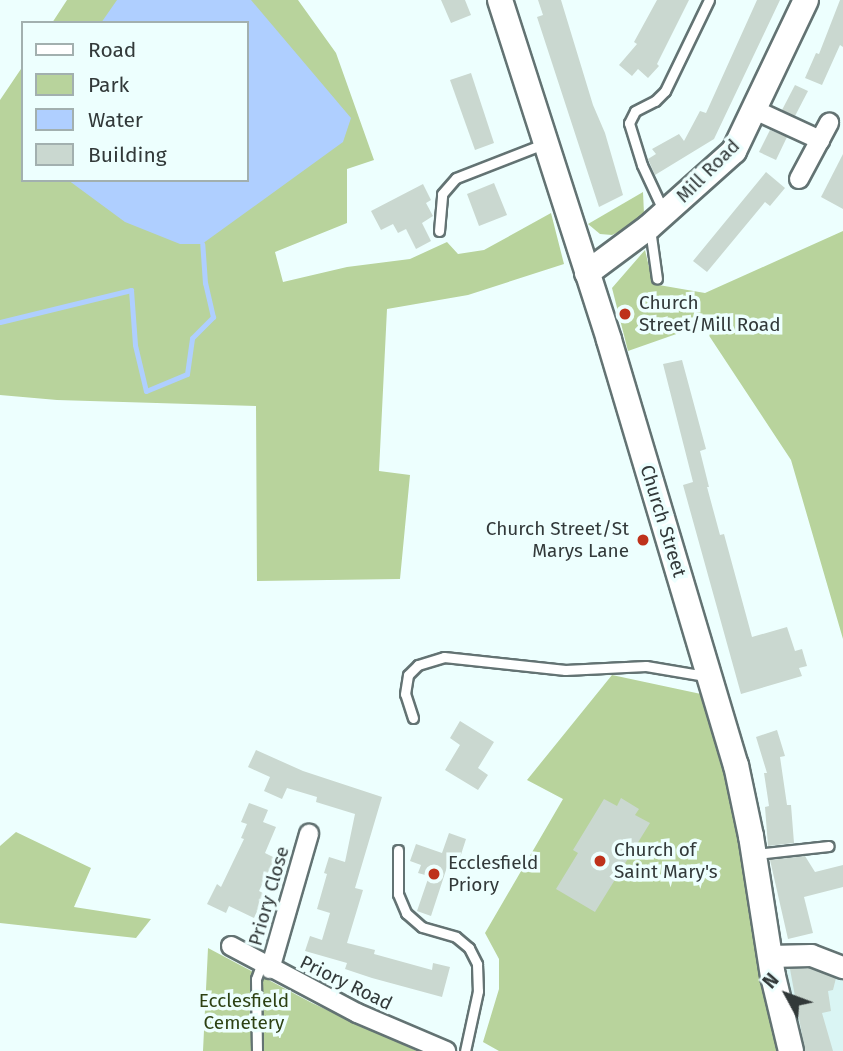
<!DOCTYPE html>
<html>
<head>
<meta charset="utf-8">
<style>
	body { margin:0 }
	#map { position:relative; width:843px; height:1051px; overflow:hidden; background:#edfffe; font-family:"Fira Sans",sans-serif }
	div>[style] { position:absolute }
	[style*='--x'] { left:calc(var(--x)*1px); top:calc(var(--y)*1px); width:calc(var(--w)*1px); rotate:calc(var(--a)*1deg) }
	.built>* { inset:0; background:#daf5f4 }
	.green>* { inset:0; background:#b8d39c }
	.water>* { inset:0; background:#afcfff }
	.stream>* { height:5px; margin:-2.5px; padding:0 2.5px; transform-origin:2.5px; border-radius:2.5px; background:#afcfff }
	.building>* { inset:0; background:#cad8d0 }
	.roads { filter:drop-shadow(2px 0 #637373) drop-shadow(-2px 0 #637373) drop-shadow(0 2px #637373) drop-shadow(0 -2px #637373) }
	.service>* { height:9px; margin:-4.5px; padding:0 4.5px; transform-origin:4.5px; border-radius:4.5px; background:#fff }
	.minor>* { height:18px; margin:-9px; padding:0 9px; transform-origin:9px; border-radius:9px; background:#fff }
	.tertiary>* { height:21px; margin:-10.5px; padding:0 10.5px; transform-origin:10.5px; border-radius:10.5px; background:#fff }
	.secondary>* { height:24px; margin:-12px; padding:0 12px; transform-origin:12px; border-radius:12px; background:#fff }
	.dots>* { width:19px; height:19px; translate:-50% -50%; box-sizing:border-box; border:4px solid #edfffe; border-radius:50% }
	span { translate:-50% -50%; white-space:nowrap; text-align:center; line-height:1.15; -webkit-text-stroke:7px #edfffe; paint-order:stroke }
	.street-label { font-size:19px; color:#323939 }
	.poi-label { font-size:19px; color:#323939 }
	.left { translate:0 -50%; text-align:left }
	.right { translate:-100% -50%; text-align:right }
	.park-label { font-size:19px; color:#2d4113 }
	.legend { position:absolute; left:21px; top:21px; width:228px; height:161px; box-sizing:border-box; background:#edfffe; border:2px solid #a2b0af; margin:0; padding:9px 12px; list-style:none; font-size:21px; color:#323939 }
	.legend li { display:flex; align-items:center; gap:14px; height:35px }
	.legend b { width:35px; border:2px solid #a2b0af }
	.north { position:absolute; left:752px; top:960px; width:70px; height:70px; -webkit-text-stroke:5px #edfffe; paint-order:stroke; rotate:311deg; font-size:19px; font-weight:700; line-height:28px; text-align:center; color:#323939 }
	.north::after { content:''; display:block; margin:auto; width:24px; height:32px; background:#323939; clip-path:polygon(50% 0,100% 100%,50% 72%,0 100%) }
</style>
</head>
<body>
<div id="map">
	<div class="built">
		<i style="clip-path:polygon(761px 954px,843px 967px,843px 1051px,777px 1051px)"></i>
	</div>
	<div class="green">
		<i style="clip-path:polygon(67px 0,298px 0,336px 53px,374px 160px,347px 169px,347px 223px,275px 252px,283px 282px,347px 267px,410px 259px,447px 242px,458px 254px,484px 250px,551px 213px,564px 264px,468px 295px,387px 309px,379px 471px,410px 475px,400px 579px,257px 581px,256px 406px,57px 400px,0 395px,0 100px,23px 66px,23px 180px,247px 180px,247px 23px,52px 23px)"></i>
		<i style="clip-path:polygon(643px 192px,644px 214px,625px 229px,612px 235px,600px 234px,588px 224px)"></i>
		<i style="clip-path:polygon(843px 231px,843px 639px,791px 460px,702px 325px,628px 351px,612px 288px,645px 250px,653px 284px,705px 293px)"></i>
		<i style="clip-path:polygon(612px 675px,701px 694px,734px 790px,777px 1051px,499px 1051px,483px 1042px,499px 989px,499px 959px,485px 933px,563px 799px,527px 780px)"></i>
		<i style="clip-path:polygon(16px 832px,91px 868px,74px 907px,151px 919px,136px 938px,0 923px,0 846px)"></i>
		<i style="clip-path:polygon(208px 948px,312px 1003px,417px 1051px,203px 1051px)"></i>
	</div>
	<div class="water">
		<i style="clip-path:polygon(117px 0,251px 0,351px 118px,343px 142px,202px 244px,180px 244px,125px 222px,68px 180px,247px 180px,247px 23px,101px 23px)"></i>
	</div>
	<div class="stream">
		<i style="--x:0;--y:322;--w:135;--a:-13.7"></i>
		<i style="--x:131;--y:290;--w:55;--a:85.8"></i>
		<i style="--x:135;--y:345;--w:47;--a:76.6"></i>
		<i style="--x:146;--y:391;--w:44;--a:-22.5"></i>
		<i style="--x:187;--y:374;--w:36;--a:-82"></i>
		<i style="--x:192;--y:338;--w:30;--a:-45"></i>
		<i style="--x:213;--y:317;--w:35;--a:-103"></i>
		<i style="--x:205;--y:283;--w:39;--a:-94"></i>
	</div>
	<div class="building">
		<i style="clip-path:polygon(441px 0,465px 0,471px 15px,451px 23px)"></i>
		<i style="clip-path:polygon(538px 0,561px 0,593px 105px,605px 133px,623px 195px,599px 207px,537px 17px,543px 15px)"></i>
		<i style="clip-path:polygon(657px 0,689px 0,657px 64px,659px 66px,648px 78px,638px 69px,632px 76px,619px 65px,637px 44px,634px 42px)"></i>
		<i style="clip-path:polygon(757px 0,780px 0,714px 139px,655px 175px,648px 159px,656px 154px,652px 149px,679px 134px,684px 141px,700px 111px,706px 113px)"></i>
		<i style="clip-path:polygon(840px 0,843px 0,843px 47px,840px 45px,822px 85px,805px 78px,816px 53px,819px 54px)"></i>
		<i style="clip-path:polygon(471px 73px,494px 143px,475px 150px,450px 80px)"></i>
		<i style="clip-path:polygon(795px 85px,808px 91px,795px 116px,782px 110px)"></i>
		<i style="clip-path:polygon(770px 130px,787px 137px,776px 160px,759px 152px)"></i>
		<i style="clip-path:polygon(843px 154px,843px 209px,821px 197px)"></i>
		<i style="clip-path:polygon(766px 172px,785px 188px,770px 206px,765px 202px,707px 272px,693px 261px)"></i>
		<i style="clip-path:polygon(494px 183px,507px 215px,479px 226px,467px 194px)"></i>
		<i style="clip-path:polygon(423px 184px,431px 200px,426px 203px,433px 216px,422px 223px,431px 241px,416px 249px,406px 229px,398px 233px,393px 224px,381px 230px,371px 211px)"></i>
		<i style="clip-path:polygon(682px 360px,706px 449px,700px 451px,709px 487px,707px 487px,720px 535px,724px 534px,752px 637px,787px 627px,795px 651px,802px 649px,807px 666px,799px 668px,802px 676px,741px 694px,683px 485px,693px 482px,663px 364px)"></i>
		<i style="clip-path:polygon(460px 721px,494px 742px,478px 768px,488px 775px,478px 790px,445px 770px,460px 745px,450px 738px)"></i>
		<i style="clip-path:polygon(777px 730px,785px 756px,780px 757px,787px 805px,791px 805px,794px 843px,768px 846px,765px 807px,769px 806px,764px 773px,767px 773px,756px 737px)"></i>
		<i style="clip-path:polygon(256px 750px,303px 771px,382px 797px,355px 888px,363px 890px,347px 943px,375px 950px,374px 954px,432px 970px,433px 963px,450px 967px,442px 997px,372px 978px,345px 969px,347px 963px,305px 951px,310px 936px,322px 940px,330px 913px,317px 909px,327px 874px,324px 873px,329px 857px,345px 862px,355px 814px,316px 802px,317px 797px,287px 788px,282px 799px,264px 791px,270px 777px,248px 767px)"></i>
		<i style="clip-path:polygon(621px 798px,639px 809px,635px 815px,650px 823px,595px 912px,556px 889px,578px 853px,573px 850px,604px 799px,617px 806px)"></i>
		<i style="clip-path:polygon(249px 803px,268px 810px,263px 822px,276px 827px,265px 853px,275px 858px,259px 891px,265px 894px,254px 918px,229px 906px,226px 913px,207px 904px,217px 884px,221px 887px,244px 839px,241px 838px,247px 824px,241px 822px)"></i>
		<i style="clip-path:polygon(449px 833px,466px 839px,457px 867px,448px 864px,431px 916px,417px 911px,429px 876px,418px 873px,421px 865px,410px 861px,416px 844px,442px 853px)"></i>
		<i style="clip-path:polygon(805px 856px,815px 872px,843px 865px,843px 887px,804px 897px,813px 933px,788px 939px,770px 860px)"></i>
		<i style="clip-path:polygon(809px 968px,836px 978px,833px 990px,828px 991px,831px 1011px,822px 1013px,833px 1051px,805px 1051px,790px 969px)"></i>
	</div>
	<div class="roads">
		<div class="service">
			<i style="--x:664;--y:212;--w:52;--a:-115.1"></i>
			<i style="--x:642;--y:165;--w:44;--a:-107.2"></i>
			<i style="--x:629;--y:123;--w:13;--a:-63"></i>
			<i style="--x:635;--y:111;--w:22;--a:-27"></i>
			<i style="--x:655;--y:101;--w:14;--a:-45"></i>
			<i style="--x:665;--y:91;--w:101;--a:-64.2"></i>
			<i style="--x:650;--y:229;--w:50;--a:82"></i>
			<i style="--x:439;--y:231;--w:37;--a:-85"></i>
			<i style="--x:442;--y:194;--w:21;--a:-49"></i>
			<i style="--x:456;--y:178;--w:93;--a:-21.3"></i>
			<i style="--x:413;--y:718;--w:25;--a:-108"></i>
			<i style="--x:405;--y:694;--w:19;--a:-81"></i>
			<i style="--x:408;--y:675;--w:14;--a:-45"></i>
			<i style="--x:418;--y:665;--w:27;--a:-17"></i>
			<i style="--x:444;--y:657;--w:122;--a:6.1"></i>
			<i style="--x:565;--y:670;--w:81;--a:-2.8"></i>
			<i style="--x:646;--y:666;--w:60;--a:9.6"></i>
			<i style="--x:398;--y:850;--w:44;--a:90"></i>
			<i style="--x:398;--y:894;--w:21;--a:67"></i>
			<i style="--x:406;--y:913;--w:21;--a:41"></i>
			<i style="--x:422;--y:927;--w:35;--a:16"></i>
			<i style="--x:456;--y:937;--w:17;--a:40"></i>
			<i style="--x:469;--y:948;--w:18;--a:63"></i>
			<i style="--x:477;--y:964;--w:27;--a:88"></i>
			<i style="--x:478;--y:991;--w:61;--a:102.2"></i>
			<i style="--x:756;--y:854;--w:73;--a:-6.3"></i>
			<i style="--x:257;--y:1051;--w:72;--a:-90.8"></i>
			<i style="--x:256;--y:979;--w:15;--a:-70"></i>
		</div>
		<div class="minor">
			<i style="--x:755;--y:110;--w:72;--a:24.8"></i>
			<i style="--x:799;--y:179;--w:64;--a:-61.8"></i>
			<i style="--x:231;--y:946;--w:143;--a:28"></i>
			<i style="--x:357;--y:1013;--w:97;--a:23.1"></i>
			<i style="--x:270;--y:969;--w:141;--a:-73.9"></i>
		</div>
		<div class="tertiary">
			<i style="--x:770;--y:956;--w:41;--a:-1.4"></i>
			<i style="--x:811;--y:955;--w:34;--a:21"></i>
		</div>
		<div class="secondary">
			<i style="--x:500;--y:0;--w:357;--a:72.2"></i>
			<i style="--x:609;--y:340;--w:444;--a:73.4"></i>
			<i style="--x:736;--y:765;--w:73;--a:78.1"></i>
			<i style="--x:751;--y:836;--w:142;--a:81.1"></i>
			<i style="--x:773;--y:976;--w:77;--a:76.5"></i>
			<i style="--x:587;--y:273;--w:77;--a:-36.6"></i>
			<i style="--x:649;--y:227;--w:114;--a:-41.8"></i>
			<i style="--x:734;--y:151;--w:167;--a:-64.5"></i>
		</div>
	</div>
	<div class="dots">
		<i style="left:625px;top:314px;background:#be321b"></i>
		<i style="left:643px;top:540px;background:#be321b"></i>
		<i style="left:600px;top:861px;background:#be321b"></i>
		<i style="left:434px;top:874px;background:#be321b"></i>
	</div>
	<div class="street-label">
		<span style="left:708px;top:171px;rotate:-45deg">Mill Road</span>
		<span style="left:663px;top:521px;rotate:73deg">Church Street</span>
		<span style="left:269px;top:896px;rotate:-74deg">Priory Close</span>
		<span style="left:346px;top:983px;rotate:26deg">Priory Road</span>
	</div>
	<div class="poi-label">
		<span class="left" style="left:639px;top:314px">Church<br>Street/Mill Road</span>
		<span class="right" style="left:629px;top:540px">Church Street/St<br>Marys Lane</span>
		<span class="left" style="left:614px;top:861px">Church of<br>Saint Mary's</span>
		<span class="left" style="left:448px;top:874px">Ecclesfield<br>Priory</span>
	</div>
	<div class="park-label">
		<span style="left:244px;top:1012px">Ecclesfield<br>Cemetery</span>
	</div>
	<ul class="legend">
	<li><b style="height:9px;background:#fff"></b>Road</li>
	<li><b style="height:19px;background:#b8d39c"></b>Park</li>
	<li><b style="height:19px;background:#afcfff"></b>Water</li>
	<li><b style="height:19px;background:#cad8d0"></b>Building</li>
	</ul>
	<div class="north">N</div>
</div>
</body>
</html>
